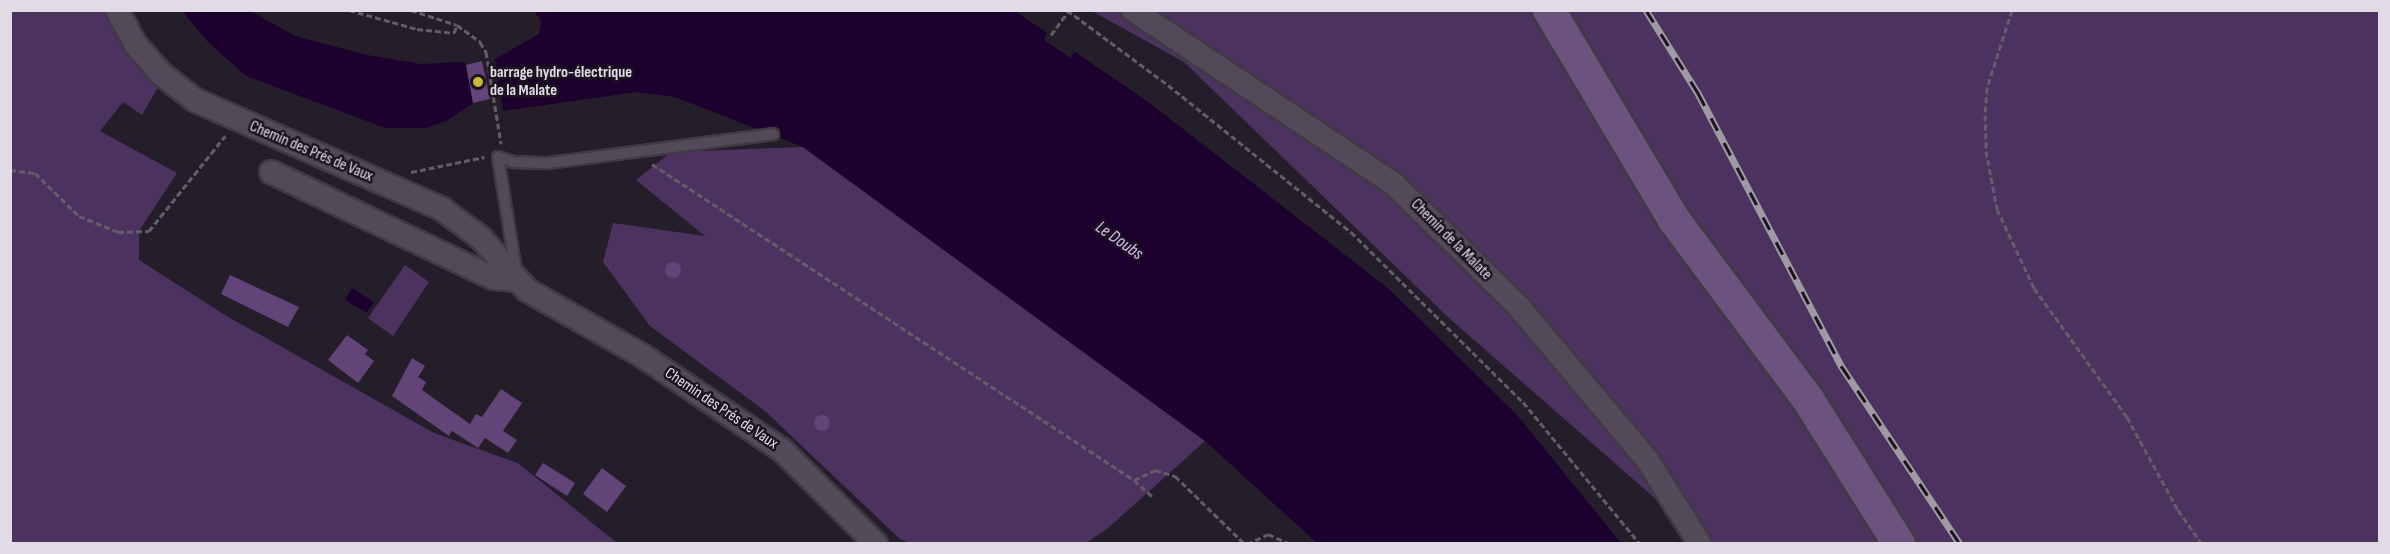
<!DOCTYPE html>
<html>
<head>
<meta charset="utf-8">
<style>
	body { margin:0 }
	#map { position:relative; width:2390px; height:554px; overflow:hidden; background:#241d2a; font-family:"Sofia Sans Condensed",sans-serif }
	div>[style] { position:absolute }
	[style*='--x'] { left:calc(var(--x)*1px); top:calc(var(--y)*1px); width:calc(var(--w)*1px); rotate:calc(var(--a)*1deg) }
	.green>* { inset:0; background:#4c325f }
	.water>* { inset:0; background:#1c002d }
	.pier>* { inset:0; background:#241d2a }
	.building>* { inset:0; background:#624478 }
	.round { border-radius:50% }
	.path>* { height:3px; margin-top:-1.5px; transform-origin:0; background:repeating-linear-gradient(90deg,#635d69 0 6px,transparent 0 9px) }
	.roads { filter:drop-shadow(2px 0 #403a45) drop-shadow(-2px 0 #403a45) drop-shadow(0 2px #403a45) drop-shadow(0 -2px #403a45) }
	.service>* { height:10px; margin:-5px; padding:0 5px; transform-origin:5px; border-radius:5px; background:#524a59 }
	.minor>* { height:22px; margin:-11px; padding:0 11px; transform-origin:11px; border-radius:11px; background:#524a59 }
	.secondary>* { height:32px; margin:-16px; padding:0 16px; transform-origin:16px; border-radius:16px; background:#6c537f }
	.rail>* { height:7px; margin-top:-3.5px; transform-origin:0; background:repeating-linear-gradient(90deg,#1b1420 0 14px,#9f99a4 0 28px); box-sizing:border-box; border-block:2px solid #9f99a4 }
	.dots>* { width:16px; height:16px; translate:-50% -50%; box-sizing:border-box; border:3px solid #1b1420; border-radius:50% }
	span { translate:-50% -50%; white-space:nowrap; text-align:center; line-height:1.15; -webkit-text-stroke:5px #1b1420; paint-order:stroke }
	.poi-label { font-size:16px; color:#e0dbe5; font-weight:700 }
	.left { translate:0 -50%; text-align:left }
	.street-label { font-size:16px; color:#e0dbe5 }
	.water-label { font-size:18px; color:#dbb8f8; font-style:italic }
	.frame { position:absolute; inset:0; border:12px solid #e0dbe5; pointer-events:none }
</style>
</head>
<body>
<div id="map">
	<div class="green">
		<i style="clip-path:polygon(10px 11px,106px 11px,129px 55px,160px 84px,142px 115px,123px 102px,100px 131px,177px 173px,139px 231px,139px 260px,225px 315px,434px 433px,518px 463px,617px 543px,11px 543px)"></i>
		<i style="clip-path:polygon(1092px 11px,2379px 11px,2379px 543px,1706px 543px,1450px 319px,1184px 62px)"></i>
		<i style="clip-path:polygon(803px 147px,1205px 441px,1107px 529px,1086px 543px,910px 543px,900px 539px,765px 411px,650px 326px,603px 262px,613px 223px,705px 236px,636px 180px,671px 152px)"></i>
		<i style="clip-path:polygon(405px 265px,429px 282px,393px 336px,368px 318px)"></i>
	</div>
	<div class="water">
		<i style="clip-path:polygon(182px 11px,251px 11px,295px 36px,367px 55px,421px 64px,465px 62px,473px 103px,448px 120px,426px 128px,385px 128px,246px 76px,208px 42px)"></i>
		<i style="clip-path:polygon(534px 11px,1015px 11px,1147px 101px,1389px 289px,1517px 415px,1621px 543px,1317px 543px,1205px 441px,803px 147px,675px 97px,637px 92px,503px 111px,495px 59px,539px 34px,541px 21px)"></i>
		<i style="clip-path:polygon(352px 288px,374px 302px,367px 313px,345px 300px)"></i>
	</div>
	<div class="pier">
		<i style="clip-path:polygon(1047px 33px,1075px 51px,1070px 58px,1044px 40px)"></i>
	</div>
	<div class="building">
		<i style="clip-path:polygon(482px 61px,490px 99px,473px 103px,466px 65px)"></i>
		<i class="round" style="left:665px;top:262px;width:16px;height:16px"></i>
		<i style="clip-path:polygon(230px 275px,299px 307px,288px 327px,221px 294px)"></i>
		<i style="clip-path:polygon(347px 335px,368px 350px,365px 354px,374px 361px,358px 383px,328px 360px)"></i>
		<i style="clip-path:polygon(412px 358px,425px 366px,418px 377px,426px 382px,422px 390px,470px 424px,476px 414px,482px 417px,501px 389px,522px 403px,503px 431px,517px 440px,508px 453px,485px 438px,478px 448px,452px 431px,449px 436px,392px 396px)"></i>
		<i class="round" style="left:814px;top:415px;width:16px;height:16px"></i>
		<i style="clip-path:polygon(543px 463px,575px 483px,567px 496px,535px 475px)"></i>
		<i style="clip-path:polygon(602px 468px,626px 486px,607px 512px,583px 494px)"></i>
	</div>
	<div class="path">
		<i style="--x:349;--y:10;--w:71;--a:15.6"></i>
		<i style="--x:417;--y:29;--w:37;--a:6"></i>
		<i style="--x:454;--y:33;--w:9;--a:-69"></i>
		<i style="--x:411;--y:10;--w:48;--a:18.1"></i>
		<i style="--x:457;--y:25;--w:29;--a:36"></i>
		<i style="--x:480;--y:42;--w:12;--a:59"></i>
		<i style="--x:486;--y:52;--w:93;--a:80.7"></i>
		<i style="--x:1067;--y:10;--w:126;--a:36.6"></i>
		<i style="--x:1168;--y:85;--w:235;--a:38.8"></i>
		<i style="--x:1351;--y:232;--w:242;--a:44.7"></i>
		<i style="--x:1523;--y:402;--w:184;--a:50.5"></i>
		<i style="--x:2012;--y:10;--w:82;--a:107.8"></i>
		<i style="--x:1987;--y:88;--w:27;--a:94"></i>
		<i style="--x:1985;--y:115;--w:36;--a:88"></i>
		<i style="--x:1986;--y:151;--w:59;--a:79.3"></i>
		<i style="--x:1997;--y:209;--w:87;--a:64.9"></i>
		<i style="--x:2034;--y:288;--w:159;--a:54.2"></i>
		<i style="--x:2127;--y:417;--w:106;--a:61.3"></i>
		<i style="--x:2178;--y:510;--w:42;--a:54.8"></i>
		<i style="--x:1051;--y:35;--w:29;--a:-54"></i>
		<i style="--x:652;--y:164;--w:576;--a:33.25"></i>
		<i style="--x:1134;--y:480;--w:23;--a:-25"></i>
		<i style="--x:1155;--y:470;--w:21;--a:17"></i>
		<i style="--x:1175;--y:476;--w:98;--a:44.2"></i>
		<i style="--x:10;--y:170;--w:25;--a:7"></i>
		<i style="--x:35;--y:173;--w:62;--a:44.3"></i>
		<i style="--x:79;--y:216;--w:42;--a:22.3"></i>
		<i style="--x:118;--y:232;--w:31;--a:-2"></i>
		<i style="--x:149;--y:231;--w:122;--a:-51.3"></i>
		<i style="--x:411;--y:172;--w:75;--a:-11.6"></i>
		<i style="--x:1134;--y:480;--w:24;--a:42"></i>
		<i style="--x:1247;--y:544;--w:23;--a:-25"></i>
		<i style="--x:1268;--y:534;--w:24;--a:24"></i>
	</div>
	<div class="roads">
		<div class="service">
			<i style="--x:516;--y:271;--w:115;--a:-99"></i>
			<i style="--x:498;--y:157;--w:16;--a:18"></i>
			<i style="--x:513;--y:162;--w:35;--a:2"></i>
			<i style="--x:548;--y:163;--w:227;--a:-7.3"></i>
		</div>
		<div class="minor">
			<i style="--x:117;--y:10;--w:40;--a:62"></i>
			<i style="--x:136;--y:45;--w:37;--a:49"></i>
			<i style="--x:160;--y:73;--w:44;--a:37.6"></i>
			<i style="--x:195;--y:100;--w:270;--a:23.8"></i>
			<i style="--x:442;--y:209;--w:49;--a:36.6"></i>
			<i style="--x:481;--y:238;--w:69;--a:48.5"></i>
			<i style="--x:527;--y:290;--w:133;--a:29.6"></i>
			<i style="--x:643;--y:356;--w:168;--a:34.1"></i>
			<i style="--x:782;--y:450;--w:133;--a:45"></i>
			<i style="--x:1133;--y:10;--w:315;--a:33.7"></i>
			<i style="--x:1395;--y:185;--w:174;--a:44.5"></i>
			<i style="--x:1519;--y:307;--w:201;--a:50"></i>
			<i style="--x:1648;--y:461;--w:98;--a:57.9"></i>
			<i style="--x:271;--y:172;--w:246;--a:25.5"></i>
			<i style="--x:493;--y:278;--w:25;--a:5"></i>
		</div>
		<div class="secondary">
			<i style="--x:1549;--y:10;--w:246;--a:59.2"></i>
			<i style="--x:1675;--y:221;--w:224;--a:53.3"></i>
			<i style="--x:1809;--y:401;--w:169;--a:57.8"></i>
		</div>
	</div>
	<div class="rail">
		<i style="--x:1646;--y:10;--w:98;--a:57.9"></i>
		<i style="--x:1698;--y:93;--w:310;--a:62.3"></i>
		<i style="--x:1842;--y:367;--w:213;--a:56.3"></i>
	</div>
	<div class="dots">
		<i style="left:478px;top:82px;background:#ceb837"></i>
	</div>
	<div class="poi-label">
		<span class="left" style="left:490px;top:82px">barrage hydro-électrique<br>de la Malate</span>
	</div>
	<div class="street-label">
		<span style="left:311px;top:152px;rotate:23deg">Chemin des Prés de Vaux</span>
		<span style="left:1451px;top:240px;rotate:45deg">Chemin de la Malate</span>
		<span style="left:721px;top:409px;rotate:34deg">Chemin des Prés de Vaux</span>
	</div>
	<div class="water-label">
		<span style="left:1119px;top:241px;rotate:35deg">Le Doubs</span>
	</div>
	<div class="frame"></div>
</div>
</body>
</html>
